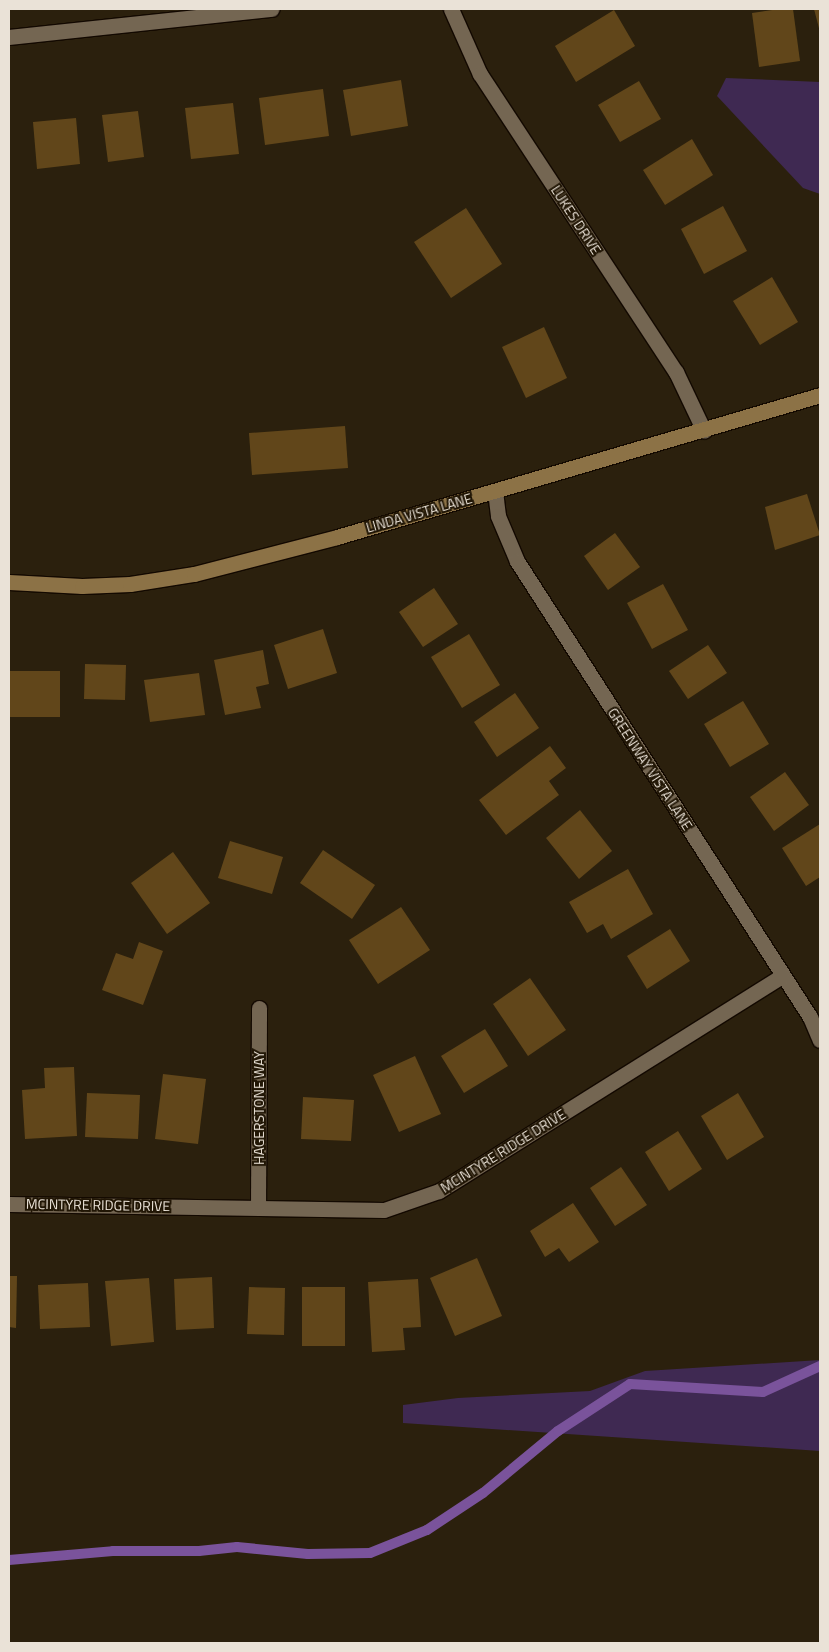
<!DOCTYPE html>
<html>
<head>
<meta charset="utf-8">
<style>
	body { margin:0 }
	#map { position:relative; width:829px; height:1652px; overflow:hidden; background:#2b200d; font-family:"Titillium Web",sans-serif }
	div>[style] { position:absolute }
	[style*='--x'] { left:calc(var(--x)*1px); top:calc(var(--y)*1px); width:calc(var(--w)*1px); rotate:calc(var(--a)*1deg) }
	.green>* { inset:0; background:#3f2952 }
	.stream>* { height:10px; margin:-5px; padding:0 5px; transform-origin:5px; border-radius:5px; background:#7a539b }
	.building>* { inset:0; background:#61461a }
	.roads { filter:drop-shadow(1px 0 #130900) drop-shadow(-1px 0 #130900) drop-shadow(0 1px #130900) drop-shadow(0 -1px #130900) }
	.street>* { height:15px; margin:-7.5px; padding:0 7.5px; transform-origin:7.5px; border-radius:7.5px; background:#746652 }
	.secondary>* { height:15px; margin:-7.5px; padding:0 7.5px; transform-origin:7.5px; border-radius:7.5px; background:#8c7246 }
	span { translate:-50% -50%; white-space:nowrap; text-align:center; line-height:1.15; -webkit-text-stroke:4px #211605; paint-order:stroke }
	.street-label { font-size:14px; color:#eae2d7 }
	.frame { position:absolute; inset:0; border:10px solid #eae2d7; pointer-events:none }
</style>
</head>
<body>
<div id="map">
	<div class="green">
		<i style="clip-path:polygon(726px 78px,820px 82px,820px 194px,803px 188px,717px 96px)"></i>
		<i style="clip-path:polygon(820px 1360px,820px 1451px,403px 1423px,403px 1405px,458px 1398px,590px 1391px,645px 1371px)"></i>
	</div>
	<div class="stream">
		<i style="--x:9;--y:1560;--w:104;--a:-4.9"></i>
		<i style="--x:113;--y:1551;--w:86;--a:0"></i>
		<i style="--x:199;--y:1551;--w:38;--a:-6"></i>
		<i style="--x:237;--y:1547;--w:71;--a:5.6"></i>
		<i style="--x:308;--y:1554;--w:62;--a:-0.9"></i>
		<i style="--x:370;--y:1553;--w:61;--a:-22"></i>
		<i style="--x:427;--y:1530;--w:67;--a:-33.5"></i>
		<i style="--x:483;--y:1493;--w:97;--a:-39.6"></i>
		<i style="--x:558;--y:1431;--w:86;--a:-33.1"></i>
		<i style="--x:630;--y:1384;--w:133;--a:3.4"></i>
		<i style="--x:763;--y:1392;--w:63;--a:-24.5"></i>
	</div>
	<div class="building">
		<i style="clip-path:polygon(779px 9px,793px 9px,800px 61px,759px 67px,752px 13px)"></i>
		<i style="clip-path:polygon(814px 9px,820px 9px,820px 32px)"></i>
		<i style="clip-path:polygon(614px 10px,635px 46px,576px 82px,555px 46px)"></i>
		<i style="clip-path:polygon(401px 80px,408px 126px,351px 136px,343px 90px)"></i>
		<i style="clip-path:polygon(639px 81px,661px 119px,620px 142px,598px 105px)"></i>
		<i style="clip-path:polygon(323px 89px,329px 136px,265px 145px,259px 98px)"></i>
		<i style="clip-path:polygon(233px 103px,239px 154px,191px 159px,185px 108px)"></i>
		<i style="clip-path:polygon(138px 111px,144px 157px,108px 162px,102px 115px)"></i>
		<i style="clip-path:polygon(76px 118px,80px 164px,37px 169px,33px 122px)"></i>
		<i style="clip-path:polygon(692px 139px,713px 175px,665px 205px,643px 170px)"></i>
		<i style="clip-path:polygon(723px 206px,747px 251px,704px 274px,681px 229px)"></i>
		<i style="clip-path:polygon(466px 208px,502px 264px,451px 298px,414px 242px)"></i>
		<i style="clip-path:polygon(772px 277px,798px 322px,760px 345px,733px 301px)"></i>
		<i style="clip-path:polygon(544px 327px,567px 378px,526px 398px,502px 347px)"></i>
		<i style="clip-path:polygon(345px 426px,348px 468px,252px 475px,249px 433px)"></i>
		<i style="clip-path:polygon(807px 494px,820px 535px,775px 550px,765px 507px)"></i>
		<i style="clip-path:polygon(615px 533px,640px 567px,608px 590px,584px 556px)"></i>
		<i style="clip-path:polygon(663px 584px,688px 630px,652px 649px,627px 603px)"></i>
		<i style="clip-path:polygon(434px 588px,458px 624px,423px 647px,399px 612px)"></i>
		<i style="clip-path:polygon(323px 629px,337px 673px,288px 689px,274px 645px)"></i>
		<i style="clip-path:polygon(469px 634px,500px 685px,462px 708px,431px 657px)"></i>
		<i style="clip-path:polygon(708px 645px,727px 673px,688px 699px,669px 671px)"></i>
		<i style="clip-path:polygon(263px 650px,269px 684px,256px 687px,261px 708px,225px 715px,214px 660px)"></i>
		<i style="clip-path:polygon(85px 664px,126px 665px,125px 700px,84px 699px)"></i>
		<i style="clip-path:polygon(9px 671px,60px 671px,60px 717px,9px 717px)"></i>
		<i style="clip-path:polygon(199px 673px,205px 715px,150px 722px,144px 680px)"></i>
		<i style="clip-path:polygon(515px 693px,539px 728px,497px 757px,474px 722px)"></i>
		<i style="clip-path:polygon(743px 701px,769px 744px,730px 767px,704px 724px)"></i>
		<i style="clip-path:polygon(550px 746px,566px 768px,549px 781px,559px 795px,506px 835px,479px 800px)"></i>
		<i style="clip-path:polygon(785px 772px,809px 805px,774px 831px,750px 797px)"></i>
		<i style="clip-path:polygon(580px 810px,612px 851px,579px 879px,546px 838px)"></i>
		<i style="clip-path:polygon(820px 824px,820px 877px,806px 886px,782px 848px)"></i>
		<i style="clip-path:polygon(230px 841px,283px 857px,272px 894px,218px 878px)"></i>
		<i style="clip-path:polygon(323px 850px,375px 885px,352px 919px,300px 883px)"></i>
		<i style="clip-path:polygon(173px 852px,210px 903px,167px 934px,131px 883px)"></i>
		<i style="clip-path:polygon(628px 869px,653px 914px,611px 939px,603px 924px,587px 933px,569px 902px)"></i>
		<i style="clip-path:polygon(401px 907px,430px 950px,378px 984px,349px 940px)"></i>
		<i style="clip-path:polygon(670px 929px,690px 961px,647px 989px,627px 956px)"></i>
		<i style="clip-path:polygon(139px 942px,163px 951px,143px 1005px,102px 990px,116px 953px,133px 959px)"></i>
		<i style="clip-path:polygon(530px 978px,566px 1030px,528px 1056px,493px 1004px)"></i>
		<i style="clip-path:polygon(485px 1029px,508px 1066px,464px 1093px,441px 1056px)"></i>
		<i style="clip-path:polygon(415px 1056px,441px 1114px,399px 1132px,373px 1075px)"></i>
		<i style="clip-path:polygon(74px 1067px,77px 1136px,25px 1139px,22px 1090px,45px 1088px,44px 1068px)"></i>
		<i style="clip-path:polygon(163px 1074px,206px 1079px,198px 1144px,155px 1139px)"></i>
		<i style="clip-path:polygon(87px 1093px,140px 1095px,138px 1139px,85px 1137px)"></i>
		<i style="clip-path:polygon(738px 1093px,764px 1137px,727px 1160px,701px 1116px)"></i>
		<i style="clip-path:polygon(303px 1097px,354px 1100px,351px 1141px,301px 1139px)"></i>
		<i style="clip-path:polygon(678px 1131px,702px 1169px,669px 1191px,645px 1152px)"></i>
		<i style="clip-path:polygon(621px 1167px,647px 1205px,615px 1226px,590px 1188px)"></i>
		<i style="clip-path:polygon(573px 1203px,599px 1242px,569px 1262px,559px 1248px,545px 1257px,530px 1231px)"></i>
		<i style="clip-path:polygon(477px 1258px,502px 1316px,455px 1336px,430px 1278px)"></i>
		<i style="clip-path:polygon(9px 1276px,17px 1276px,16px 1328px,9px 1327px)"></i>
		<i style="clip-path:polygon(212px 1277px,214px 1328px,176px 1330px,174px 1279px)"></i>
		<i style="clip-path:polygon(149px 1278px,154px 1342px,111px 1346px,105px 1281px)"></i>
		<i style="clip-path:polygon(418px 1279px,421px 1327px,403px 1328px,405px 1350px,372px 1352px,368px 1282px)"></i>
		<i style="clip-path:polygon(88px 1283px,90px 1327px,40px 1329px,38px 1285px)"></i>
		<i style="clip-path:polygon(249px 1287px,285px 1288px,284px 1335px,247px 1334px)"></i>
		<i style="clip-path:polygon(302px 1287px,345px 1287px,345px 1346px,302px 1346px)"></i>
	</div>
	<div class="roads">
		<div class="street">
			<i style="--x:451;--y:9;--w:71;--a:66"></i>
			<i style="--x:480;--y:74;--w:357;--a:56.7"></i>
			<i style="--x:676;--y:372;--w:65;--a:64.6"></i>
			<i style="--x:9;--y:37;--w:264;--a:-6.1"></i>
			<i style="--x:495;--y:491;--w:25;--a:83"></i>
			<i style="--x:498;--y:516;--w:49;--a:67.1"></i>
			<i style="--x:517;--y:561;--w:542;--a:57.28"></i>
			<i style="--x:810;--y:1017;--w:25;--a:67"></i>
			<i style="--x:9;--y:1204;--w:375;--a:0.9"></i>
			<i style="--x:384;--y:1210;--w:58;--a:-19.1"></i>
			<i style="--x:439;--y:1191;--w:405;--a:-32.1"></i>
			<i style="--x:258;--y:1207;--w:199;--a:-89.7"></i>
		</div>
		<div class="secondary">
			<i style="--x:9;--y:582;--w:73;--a:3.1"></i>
			<i style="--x:82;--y:586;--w:48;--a:-2.4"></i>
			<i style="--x:130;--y:584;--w:65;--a:-8.9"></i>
			<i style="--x:194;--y:574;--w:148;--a:-14.5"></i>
			<i style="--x:337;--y:537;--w:503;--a:-16.38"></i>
		</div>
	</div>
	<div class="street-label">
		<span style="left:576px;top:220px;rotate:57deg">LUKES DRIVE</span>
		<span style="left:419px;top:513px;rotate:-16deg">LINDA VISTA LANE</span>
		<span style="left:650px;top:769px;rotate:57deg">GREENWAY VISTA LANE</span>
		<span style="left:259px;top:1108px;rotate:-90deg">HAGERSTONE WAY</span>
		<span style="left:503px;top:1151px;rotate:-32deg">MCINTYRE RIDGE DRIVE</span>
		<span style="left:98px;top:1205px;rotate:1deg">MCINTYRE RIDGE DRIVE</span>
	</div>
	<div class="frame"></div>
</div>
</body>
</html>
